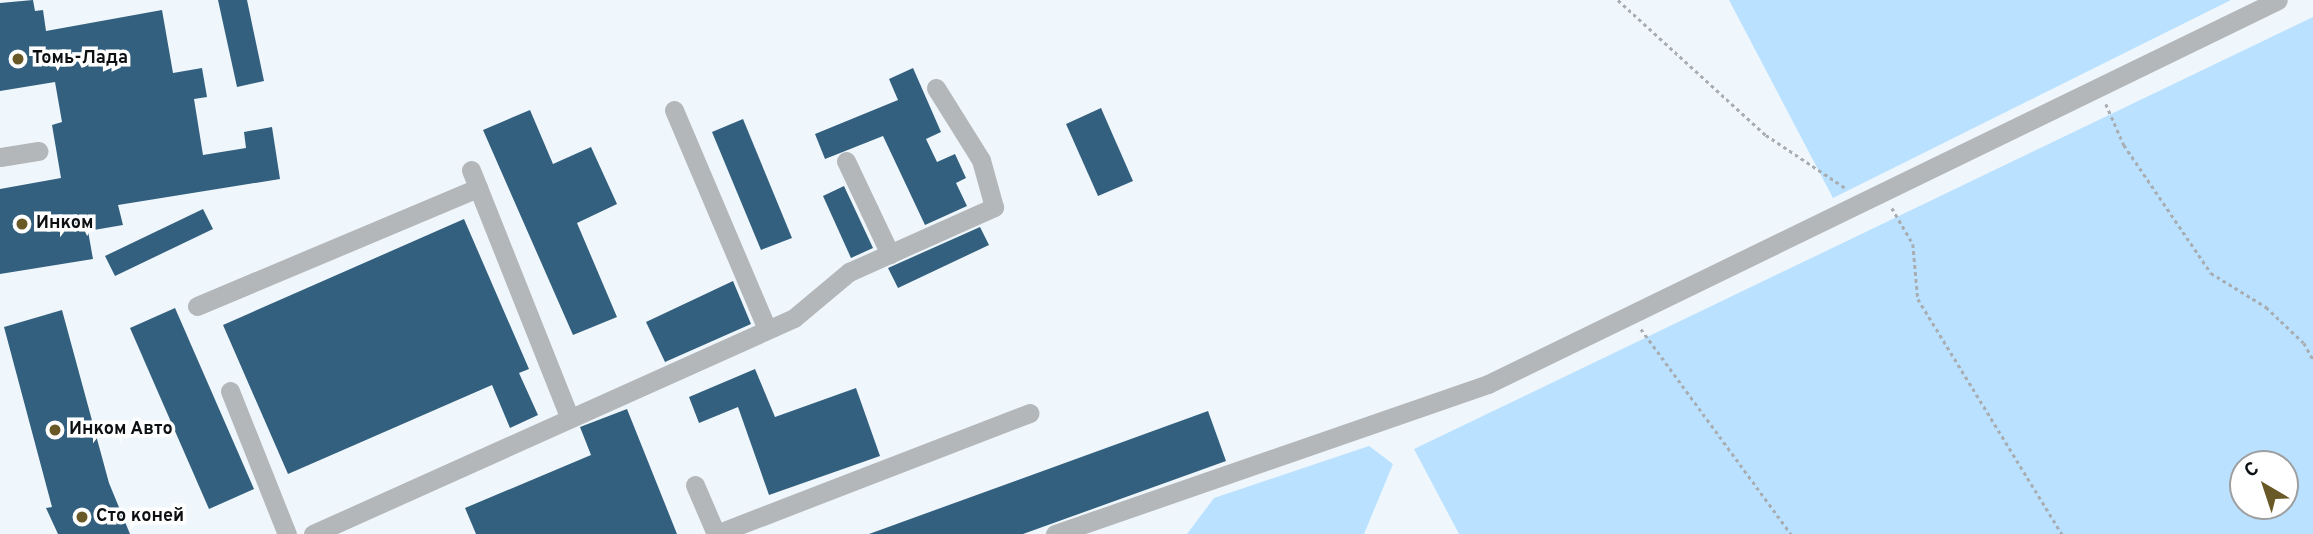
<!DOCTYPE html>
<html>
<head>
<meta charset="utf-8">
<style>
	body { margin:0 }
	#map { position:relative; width:2313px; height:534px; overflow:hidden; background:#eff7fc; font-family:Overpass,sans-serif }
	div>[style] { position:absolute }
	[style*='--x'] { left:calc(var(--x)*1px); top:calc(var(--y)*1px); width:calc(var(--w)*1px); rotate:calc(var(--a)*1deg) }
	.green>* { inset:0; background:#bae1ff }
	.building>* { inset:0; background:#34607f }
	.path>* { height:2.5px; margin-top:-1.25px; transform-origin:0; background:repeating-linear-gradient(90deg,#a7adb1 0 3.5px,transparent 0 7px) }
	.minor>* { height:19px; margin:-9.5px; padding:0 9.5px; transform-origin:9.5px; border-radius:9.5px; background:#b4b7ba }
	.dots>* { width:19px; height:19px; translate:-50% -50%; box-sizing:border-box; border:4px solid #fff; border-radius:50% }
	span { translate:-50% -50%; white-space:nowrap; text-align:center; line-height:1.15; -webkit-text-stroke:7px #fff; paint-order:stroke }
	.poi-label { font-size:18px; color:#0d1012; font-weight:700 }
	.left { translate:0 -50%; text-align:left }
	.north { position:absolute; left:2229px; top:450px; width:70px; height:70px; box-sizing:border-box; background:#fff; border:2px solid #9e9fa0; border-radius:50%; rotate:321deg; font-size:19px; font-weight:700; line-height:28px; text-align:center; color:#0d1012 }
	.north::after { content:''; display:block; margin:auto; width:24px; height:32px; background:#695926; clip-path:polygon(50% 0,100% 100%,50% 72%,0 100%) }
</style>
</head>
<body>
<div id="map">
	<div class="green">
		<i style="clip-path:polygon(1729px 0,2231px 0,1833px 198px)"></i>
		<i style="clip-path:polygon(evenodd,2313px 17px,2313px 534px,1459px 534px,1414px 449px,2313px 17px,2243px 464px,2285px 464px,2285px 506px,2243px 506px,2243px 464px)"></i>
		<i style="clip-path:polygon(1369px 446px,1393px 464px,1364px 534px,1187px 534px,1214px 498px)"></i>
	</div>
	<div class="building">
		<i style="clip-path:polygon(33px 0,35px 11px,43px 10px,46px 31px,162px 10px,173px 73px,202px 68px,207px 97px,194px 99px,203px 155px,246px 148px,244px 132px,272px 127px,280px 179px,118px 205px,123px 225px,88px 231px,93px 259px,0 274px,0 189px,61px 178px,52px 125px,62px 122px,55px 82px,0 91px,0 3px)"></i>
		<i style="clip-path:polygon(218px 0,247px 0,264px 81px,237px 87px)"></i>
		<i style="clip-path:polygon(913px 68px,941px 132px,926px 139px,937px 162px,955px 154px,966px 178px,956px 183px,967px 206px,925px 225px,883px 136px,825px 159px,815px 134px,898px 100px,889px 79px)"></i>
		<i style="clip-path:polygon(1101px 108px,1133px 181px,1098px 196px,1066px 124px)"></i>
		<i style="clip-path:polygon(530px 110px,553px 164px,591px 147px,617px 204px,577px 223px,617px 317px,573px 335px,483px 130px)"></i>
		<i style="clip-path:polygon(743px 119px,792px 238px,761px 250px,712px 132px)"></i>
		<i style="clip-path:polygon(844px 186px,873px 248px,851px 258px,823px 196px)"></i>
		<i style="clip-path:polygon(203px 209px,213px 229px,115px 276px,105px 256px)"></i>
		<i style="clip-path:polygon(464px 219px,529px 369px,519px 373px,538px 415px,510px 428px,492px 385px,288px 474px,223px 325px)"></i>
		<i style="clip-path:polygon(980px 227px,989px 245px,898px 288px,888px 268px)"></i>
		<i style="clip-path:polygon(733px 281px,751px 324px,665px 362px,646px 322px)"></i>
		<i style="clip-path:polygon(175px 308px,254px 489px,209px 509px,130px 328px)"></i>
		<i style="clip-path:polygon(62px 310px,109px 483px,130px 534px,58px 534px,46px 508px,52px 507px,4px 327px)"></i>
		<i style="clip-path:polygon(755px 369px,775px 417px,856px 388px,880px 456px,769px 495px,738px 407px,699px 423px,689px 397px)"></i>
		<i style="clip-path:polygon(627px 409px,677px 534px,476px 534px,465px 508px,591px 455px,580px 427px)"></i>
		<i style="clip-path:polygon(1208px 411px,1226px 461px,1023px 534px,869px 534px)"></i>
	</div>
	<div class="path">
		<i style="--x:1618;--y:0;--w:200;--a:42.4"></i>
		<i style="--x:1766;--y:135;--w:97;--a:33.7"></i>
		<i style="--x:2106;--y:104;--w:45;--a:66.3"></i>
		<i style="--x:2124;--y:145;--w:155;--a:55.8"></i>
		<i style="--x:2211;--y:273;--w:65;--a:31.7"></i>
		<i style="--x:2266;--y:307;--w:52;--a:43.5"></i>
		<i style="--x:2304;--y:343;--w:18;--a:61"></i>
		<i style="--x:1892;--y:208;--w:42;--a:59.7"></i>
		<i style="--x:1913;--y:244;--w:55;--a:84.8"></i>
		<i style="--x:1918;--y:299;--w:276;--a:58.5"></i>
		<i style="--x:1641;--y:329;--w:254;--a:53.8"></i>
	</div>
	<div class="minor">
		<i style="--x:674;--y:110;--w:238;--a:67"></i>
		<i style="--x:0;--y:157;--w:39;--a:-9"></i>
		<i style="--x:846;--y:161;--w:103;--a:64.7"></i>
		<i style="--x:471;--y:170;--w:265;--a:68.3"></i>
		<i style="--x:197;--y:306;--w:305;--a:-22.8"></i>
		<i style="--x:230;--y:391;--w:154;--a:68.3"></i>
		<i style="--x:695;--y:485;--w:53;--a:66.8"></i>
		<i style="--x:313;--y:534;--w:527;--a:-24.18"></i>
		<i style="--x:794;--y:318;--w:72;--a:-39.9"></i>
		<i style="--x:849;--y:272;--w:159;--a:-24.1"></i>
		<i style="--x:994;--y:207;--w:49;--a:-105.5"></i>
		<i style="--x:981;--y:160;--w:85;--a:-122"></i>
		<i style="--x:716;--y:534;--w:336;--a:-21.1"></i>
		<i style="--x:1055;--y:534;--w:458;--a:-19.1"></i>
		<i style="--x:1488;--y:384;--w:878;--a:-25.92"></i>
	</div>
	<div class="dots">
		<i style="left:18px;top:59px;background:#695926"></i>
		<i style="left:22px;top:224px;background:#695926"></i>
		<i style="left:55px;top:430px;background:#695926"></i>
		<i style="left:82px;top:517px;background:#695926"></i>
	</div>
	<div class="poi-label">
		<span class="left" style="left:32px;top:59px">Томь-Лада</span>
		<span class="left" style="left:36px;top:224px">Инком</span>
		<span class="left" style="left:69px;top:430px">Инком Авто</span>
		<span class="left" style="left:96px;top:517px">Сто коней</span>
	</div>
	<div class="north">С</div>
</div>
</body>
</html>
